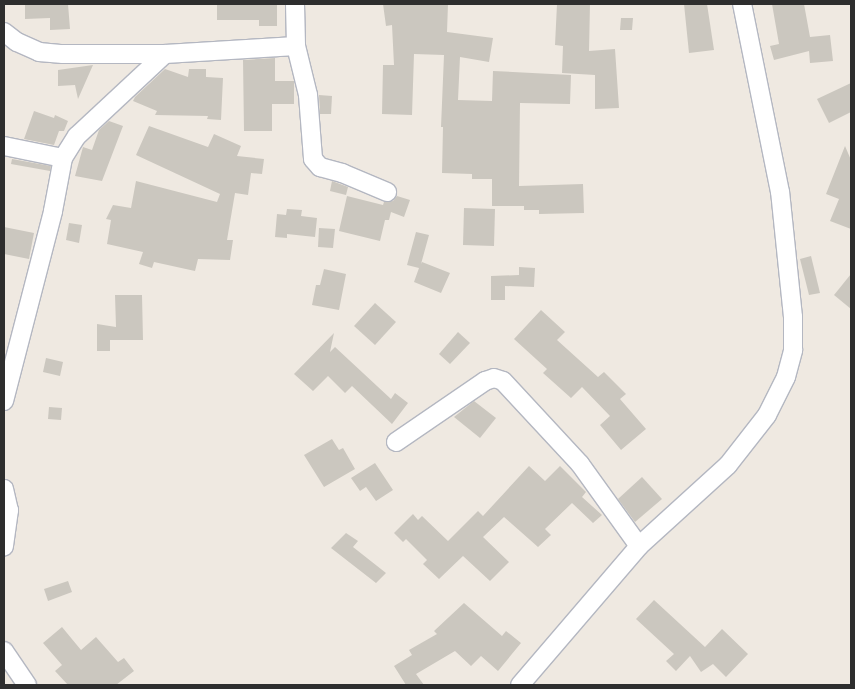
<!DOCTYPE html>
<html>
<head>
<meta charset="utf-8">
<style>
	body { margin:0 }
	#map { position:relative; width:855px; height:689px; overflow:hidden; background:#efe9e1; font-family:Overpass,sans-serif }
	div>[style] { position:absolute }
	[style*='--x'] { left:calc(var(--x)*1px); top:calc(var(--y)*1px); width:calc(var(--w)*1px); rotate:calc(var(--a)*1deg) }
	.building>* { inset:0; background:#cbc7bf }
	.roads { filter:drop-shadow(1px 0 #b4b7c1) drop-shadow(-1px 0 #b4b7c1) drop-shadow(0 1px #b4b7c1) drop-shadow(0 -1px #b4b7c1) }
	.minor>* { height:18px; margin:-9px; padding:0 9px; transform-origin:9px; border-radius:9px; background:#fff }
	span { translate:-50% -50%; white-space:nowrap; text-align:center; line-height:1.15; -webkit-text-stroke:4px #fff; paint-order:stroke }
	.frame { position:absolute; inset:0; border:5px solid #2e2e2e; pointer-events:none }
</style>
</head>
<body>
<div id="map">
	<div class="building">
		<i style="clip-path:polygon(25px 4px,68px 4px,70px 29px,50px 30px,50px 18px,25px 19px)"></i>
		<i style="clip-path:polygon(217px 4px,277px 4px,277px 26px,259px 26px,259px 20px,217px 20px)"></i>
		<i style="clip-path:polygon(383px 4px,448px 4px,447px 32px,493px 38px,489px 62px,460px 57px,458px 100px,492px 101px,493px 71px,571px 75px,570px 104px,520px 103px,519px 186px,583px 184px,584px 213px,539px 214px,539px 210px,524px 210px,524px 206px,492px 206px,492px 179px,472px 179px,472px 174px,442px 173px,443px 127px,441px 127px,444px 55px,414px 54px,412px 115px,382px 114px,383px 65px,394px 65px,392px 25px,386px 26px)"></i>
		<i style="clip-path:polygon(557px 4px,590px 4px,589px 51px,615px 49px,619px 108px,595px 109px,595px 75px,562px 73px,563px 46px,555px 45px)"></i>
		<i style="clip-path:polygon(684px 4px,707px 4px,714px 50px,689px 53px)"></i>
		<i style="clip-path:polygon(772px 4px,804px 4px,810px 37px,830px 35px,833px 61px,810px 63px,809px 51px,774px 60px,770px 46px,779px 44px)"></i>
		<i style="clip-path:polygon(621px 18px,633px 18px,632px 30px,620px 30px)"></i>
		<i style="clip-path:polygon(275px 58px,275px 81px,294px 81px,294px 104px,272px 104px,272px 131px,244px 131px,243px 60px)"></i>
		<i style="clip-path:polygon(93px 65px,78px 99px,75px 85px,58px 86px,58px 70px)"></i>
		<i style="clip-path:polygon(165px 69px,188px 77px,189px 69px,206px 69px,206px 77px,223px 78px,221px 120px,207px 119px,208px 116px,155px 115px,157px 111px,133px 101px,135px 97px)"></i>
		<i style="clip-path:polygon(851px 83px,851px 112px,829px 123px,817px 99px)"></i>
		<i style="clip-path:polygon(319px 95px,332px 96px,331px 114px,320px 114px)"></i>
		<i style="clip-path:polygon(34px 111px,54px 118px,55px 115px,68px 121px,64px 131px,59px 131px,54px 145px,24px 139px)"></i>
		<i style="clip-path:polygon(109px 121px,123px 126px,102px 181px,75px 176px,83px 147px,92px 150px,99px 130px)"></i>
		<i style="clip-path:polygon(149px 126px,208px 147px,214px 134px,241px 146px,237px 156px,264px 159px,262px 174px,251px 173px,248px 195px,235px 193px,227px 240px,233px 240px,230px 260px,198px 259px,195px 271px,154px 262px,152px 268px,139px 264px,143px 252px,107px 244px,111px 220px,106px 219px,113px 205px,131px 208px,136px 181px,217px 202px,220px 194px,136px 155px)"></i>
		<i style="clip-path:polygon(845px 146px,851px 160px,851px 229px,830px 221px,839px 199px,826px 194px)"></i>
		<i style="clip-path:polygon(12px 159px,51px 166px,50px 171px,11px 164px)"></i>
		<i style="clip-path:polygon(332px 181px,348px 187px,346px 195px,330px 191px)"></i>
		<i style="clip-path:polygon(347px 196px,383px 205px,384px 202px,393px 201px,397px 196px,410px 200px,404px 217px,391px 212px,389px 220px,385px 220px,380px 241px,339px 231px)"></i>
		<i style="clip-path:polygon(464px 208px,495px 209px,494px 246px,463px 245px)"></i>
		<i style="clip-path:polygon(287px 209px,302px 210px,301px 216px,317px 218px,315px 237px,287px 234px,287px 238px,275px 237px,277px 214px,286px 215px)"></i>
		<i style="clip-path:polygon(69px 223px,82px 225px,79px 243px,66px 240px)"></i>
		<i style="clip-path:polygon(4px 227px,34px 233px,29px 259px,4px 254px)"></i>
		<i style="clip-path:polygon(319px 228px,335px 229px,333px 248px,318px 247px)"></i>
		<i style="clip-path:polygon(416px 232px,429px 235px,421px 264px,422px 262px,450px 273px,441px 293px,414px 282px,419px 268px,407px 265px)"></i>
		<i style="clip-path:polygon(811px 256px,820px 293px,809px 295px,800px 259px)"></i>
		<i style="clip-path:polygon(519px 267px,535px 268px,534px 287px,505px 286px,505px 300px,491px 300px,491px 276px,519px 275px)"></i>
		<i style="clip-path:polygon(324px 269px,346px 274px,339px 310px,312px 305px,316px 285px,320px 285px)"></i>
		<i style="clip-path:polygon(851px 274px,851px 309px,834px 295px)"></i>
		<i style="clip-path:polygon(115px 295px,142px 295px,143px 340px,110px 340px,110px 351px,97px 351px,97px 324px,116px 327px)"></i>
		<i style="clip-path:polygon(375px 303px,396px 322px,375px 345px,354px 326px)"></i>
		<i style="clip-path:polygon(541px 310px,565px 332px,557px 340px,598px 377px,604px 372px,626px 394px,620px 399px,646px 429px,621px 450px,600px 425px,610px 416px,582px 387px,571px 398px,543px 373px,547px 369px,514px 339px)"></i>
		<i style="clip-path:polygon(458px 332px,470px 343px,450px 364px,439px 354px)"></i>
		<i style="clip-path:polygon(334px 333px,330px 352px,335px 347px,391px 399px,395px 393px,408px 403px,392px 424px,352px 386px,345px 393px,328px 376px,313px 391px,294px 374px)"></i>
		<i style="clip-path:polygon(46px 358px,63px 362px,60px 376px,43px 372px)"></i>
		<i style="clip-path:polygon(474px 401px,496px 418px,480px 438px,454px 417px)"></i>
		<i style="clip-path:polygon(49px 407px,62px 408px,61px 420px,48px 419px)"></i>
		<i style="clip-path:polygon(332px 439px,339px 450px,343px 448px,355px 469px,324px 487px,304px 455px)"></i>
		<i style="clip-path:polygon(375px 463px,393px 490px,376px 501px,366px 487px,360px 491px,351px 478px)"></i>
		<i style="clip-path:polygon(529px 466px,545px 481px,560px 466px,586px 492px,582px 497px,602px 515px,593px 523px,572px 503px,545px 529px,551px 535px,538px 547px,504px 517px,483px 537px,509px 562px,490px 581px,463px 556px,439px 579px,423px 564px,427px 560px,406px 539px,403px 542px,394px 533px,413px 514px,418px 520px,422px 516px,448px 541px,478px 511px,483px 516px)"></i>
		<i style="clip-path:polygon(642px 477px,662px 499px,635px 522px,618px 499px)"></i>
		<i style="clip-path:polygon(346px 533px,358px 541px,353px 547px,386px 573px,376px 583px,331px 548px)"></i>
		<i style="clip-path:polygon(68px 581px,72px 592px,48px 601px,44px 589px)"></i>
		<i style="clip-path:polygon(654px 600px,705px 647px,722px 629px,748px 654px,726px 677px,713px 664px,701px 672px,690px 656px,676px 671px,666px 661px,674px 654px,636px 619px)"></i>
		<i style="clip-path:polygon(464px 603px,502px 636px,506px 631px,521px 643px,498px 671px,481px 656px,471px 666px,455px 651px,416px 674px,424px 685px,406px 685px,394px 666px,412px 655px,409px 650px,437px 634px,434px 631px)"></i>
		<i style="clip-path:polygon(62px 627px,81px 650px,96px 637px,118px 662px,124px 658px,134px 671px,116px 685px,68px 685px,55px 671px,62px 665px,43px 643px)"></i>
	</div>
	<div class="roads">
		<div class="minor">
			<i style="--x:295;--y:4;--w:42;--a:88.6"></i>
			<i style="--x:296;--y:46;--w:50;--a:76.2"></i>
			<i style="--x:308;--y:95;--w:64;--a:85.5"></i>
			<i style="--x:313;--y:159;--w:11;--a:49"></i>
			<i style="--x:320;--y:167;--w:23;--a:15"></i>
			<i style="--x:342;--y:173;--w:49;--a:22.9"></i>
			<i style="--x:4;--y:32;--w:16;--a:38"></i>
			<i style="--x:17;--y:42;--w:24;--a:24"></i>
			<i style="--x:39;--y:52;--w:24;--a:5"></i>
			<i style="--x:63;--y:54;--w:102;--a:0"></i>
			<i style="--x:165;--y:54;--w:131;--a:-3.5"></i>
			<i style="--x:4;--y:146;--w:60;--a:11.5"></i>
			<i style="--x:4;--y:401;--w:196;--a:-75.5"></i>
			<i style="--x:53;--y:211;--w:54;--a:-79.3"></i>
			<i style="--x:63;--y:158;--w:26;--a:-58"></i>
			<i style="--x:77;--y:136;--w:120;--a:-43"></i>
			<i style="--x:396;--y:442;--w:108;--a:-34.4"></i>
			<i style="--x:485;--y:381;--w:9;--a:-18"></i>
			<i style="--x:494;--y:378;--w:9;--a:18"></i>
			<i style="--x:503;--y:381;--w:113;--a:47.1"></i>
			<i style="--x:580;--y:464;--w:101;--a:54.3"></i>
			<i style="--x:4;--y:489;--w:22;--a:77"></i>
			<i style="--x:9;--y:510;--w:37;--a:98"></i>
			<i style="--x:4;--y:651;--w:41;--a:55.9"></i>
			<i style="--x:520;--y:685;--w:183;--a:-49.4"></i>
			<i style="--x:639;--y:546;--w:120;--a:-42.3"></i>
			<i style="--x:728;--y:465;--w:63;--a:-52"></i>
			<i style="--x:767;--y:415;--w:42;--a:-63.4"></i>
			<i style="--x:786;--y:377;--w:28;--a:-75"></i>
			<i style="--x:793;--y:350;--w:33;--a:-90"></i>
			<i style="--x:793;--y:317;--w:126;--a:-95.9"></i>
			<i style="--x:780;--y:192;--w:192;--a:-101.4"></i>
		</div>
	</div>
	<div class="frame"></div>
</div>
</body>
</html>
